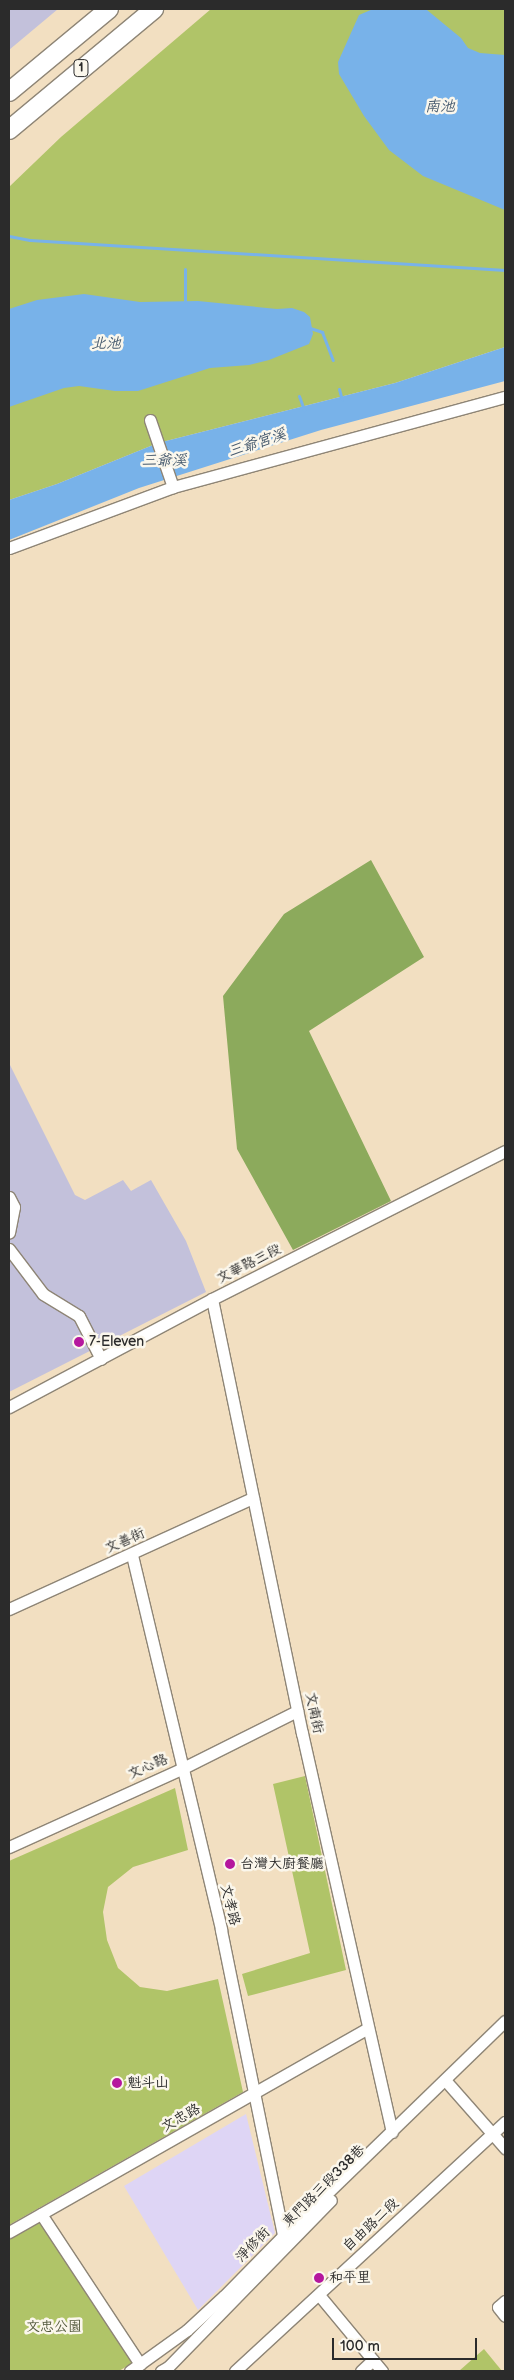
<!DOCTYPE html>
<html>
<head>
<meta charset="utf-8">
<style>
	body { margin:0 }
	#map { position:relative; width:514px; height:2380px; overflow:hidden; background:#f2dfc1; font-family:"Balsamiq Sans","LXGW WenKai TC",sans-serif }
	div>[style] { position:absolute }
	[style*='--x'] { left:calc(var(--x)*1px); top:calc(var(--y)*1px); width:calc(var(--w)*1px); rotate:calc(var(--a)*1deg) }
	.built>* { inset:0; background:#ded5f5 }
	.industrial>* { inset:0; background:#c3c1db }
	.green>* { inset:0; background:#b0c468 }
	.forest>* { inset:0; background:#8caa5c }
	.water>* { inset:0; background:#78b2e9 }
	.stream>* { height:3px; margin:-1.5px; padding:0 1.5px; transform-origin:1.5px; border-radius:1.5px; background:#78b2e9 }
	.roads { filter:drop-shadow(1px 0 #8e8576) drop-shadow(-1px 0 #8e8576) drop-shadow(0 1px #8e8576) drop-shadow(0 -1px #8e8576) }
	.minor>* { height:11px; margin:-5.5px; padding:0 5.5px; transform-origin:5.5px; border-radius:5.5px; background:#fff }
	.highway>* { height:18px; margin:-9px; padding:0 9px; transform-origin:9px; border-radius:9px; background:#fff }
	.dots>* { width:14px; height:14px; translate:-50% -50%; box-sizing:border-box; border:2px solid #fbf7ec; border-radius:50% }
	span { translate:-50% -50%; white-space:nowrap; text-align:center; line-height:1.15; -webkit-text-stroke:5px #fbf7ec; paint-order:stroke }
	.shield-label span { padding:1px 4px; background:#fbf7ec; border:1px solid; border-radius:4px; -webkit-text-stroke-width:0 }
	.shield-label { font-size:12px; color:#2b2b2b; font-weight:700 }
	.street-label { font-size:14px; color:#2b2b2b }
	.poi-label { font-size:14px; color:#2b2b2b }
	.left { translate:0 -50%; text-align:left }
	.park-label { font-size:14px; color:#53593d }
	.water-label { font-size:15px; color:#465a6e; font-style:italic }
	.frame { position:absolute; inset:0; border:10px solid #2b2b2b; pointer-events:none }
	.scale { position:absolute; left:332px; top:2338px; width:145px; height:22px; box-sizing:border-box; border:2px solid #2b2b2b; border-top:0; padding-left:6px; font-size:15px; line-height:18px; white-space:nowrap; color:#2b2b2b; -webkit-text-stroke:4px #fbf7ec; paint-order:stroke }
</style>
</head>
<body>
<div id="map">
	<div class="built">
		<i style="clip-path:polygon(246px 2114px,275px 2233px,198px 2310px,124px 2186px)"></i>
	</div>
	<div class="industrial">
		<i style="clip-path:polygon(9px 9px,58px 9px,9px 50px)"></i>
		<i style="clip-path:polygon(9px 1063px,75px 1195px,85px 1200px,123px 1180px,131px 1191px,151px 1180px,186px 1241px,206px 1292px,9px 1392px)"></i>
	</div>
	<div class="green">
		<i style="clip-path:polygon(211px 9px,505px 9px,505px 347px,395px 383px,158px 443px,57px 484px,9px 500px,9px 187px,61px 137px)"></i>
		<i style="clip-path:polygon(305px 1776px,346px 1970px,248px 1996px,242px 1974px,310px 1953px,273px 1784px)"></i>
		<i style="clip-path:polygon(175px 1788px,188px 1850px,133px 1867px,108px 1887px,103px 1912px,107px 1940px,118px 1968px,140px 1987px,167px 1991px,218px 1979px,243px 2092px,9px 2225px,9px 1861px)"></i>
		<i style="clip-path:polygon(39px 2221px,132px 2363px,119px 2371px,9px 2371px,9px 2239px)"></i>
		<i style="clip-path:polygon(484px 2349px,502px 2371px,459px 2371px)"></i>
	</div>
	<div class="forest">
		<i style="clip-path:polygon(371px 860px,424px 957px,309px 1031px,391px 1201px,293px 1250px,237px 1149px,223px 996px,284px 914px)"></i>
	</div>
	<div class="water">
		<i style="clip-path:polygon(373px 9px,427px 10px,461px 38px,468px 48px,480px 53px,505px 55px,505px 210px,423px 176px,389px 150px,364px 116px,339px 74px,338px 62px,359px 15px)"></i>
		<i style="clip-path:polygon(84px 294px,140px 302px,198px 301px,277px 309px,292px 308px,304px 312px,310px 317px,313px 334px,309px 344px,269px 360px,249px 365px,210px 368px,138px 391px,115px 391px,79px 386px,64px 388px,9px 407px,9px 309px,37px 300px)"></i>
		<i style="clip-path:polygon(505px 347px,505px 381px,321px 430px,139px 488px,9px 540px,9px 500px,57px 484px,158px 443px,395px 383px)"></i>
	</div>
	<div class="stream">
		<i style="--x:9;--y:236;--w:21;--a:11"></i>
		<i style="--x:30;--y:240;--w:476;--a:3.6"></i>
		<i style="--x:185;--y:304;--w:35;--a:-90"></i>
		<i style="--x:310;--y:328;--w:13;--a:18"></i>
		<i style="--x:322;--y:332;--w:30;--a:69"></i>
		<i style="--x:339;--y:389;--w:11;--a:75"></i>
		<i style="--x:299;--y:396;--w:15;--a:70"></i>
	</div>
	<div class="roads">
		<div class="minor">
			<i style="--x:150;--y:420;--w:71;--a:71.1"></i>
			<i style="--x:9;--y:548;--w:175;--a:-20.4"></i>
			<i style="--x:173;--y:487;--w:344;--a:-15.2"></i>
			<i style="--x:9;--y:1197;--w:11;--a:63"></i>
			<i style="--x:14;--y:1207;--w:26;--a:101"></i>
			<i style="--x:9;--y:1249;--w:56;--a:52.9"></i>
			<i style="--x:43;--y:1294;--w:42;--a:31.4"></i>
			<i style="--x:79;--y:1316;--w:48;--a:62.9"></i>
			<i style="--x:212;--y:1299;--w:443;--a:78.3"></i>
			<i style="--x:302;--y:1733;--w:409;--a:77.3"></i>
			<i style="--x:9;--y:1407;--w:230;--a:-28"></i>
			<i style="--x:212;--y:1299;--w:328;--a:-26.8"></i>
			<i style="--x:132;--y:1555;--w:385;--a:76.6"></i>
			<i style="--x:221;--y:1930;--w:312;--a:78.5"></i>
			<i style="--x:9;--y:1609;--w:268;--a:-24.5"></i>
			<i style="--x:9;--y:1847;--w:189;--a:-24.4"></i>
			<i style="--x:181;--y:1769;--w:130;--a:-26.6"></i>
			<i style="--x:445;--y:2080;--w:91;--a:48.6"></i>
			<i style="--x:41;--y:2214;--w:180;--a:56.6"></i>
			<i style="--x:9;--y:2232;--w:412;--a:-29.6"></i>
			<i style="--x:319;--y:2295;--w:99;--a:50.3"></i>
			<i style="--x:505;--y:2301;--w:9;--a:139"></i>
			<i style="--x:498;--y:2307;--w:11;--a:52"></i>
			<i style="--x:130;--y:2371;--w:70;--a:-35.7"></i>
			<i style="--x:187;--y:2330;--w:50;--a:-42.6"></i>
			<i style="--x:224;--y:2296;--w:84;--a:-45.5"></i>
			<i style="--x:283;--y:2236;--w:309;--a:-44.1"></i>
			<i style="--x:161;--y:2371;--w:8;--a:-30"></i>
			<i style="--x:168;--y:2367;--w:233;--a:-45.7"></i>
			<i style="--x:235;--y:2371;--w:367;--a:-42.7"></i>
			<i style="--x:361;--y:2371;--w:16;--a:-43"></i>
		</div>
		<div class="highway">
			<i style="--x:9;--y:92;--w:130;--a:-39.7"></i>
			<i style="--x:9;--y:130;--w:189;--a:-39.8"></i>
		</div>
	</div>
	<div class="dots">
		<i style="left:79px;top:1342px;background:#b5179e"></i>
		<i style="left:230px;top:1864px;background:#b5179e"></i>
		<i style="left:117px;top:2083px;background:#b5179e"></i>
		<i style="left:319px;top:2278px;background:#b5179e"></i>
	</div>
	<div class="shield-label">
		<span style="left:81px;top:68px">1</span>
	</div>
	<div class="street-label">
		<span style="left:249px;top:1264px;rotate:-27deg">文華路三段</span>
		<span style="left:125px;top:1541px;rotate:-24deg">文善街</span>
		<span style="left:314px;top:1713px;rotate:78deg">文南街</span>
		<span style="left:148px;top:1767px;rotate:-24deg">文心路</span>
		<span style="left:230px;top:1905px;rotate:76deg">文孝路</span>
		<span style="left:181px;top:2118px;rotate:-29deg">文忠路</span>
		<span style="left:324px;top:2186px;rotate:-45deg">東門路三段338巷</span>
		<span style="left:371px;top:2225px;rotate:-43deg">自由路二段</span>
		<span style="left:253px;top:2245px;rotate:-46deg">淨修街</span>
	</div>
	<div class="poi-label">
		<span class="left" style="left:89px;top:1342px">7-Eleven</span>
		<span class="left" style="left:240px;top:1864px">台灣大廚餐廳</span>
		<span class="left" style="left:127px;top:2083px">魁斗山</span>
		<span class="left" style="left:329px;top:2278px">和平里</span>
	</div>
	<div class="park-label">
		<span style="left:54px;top:2327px">文忠公園</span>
	</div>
	<div class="water-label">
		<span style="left:440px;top:107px">南池</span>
		<span style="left:106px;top:344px">北池</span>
		<span style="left:257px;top:443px;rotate:-18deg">三爺宮溪</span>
		<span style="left:164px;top:461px">三爺溪</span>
	</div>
	<div class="frame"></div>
	<div class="scale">100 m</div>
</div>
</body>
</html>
